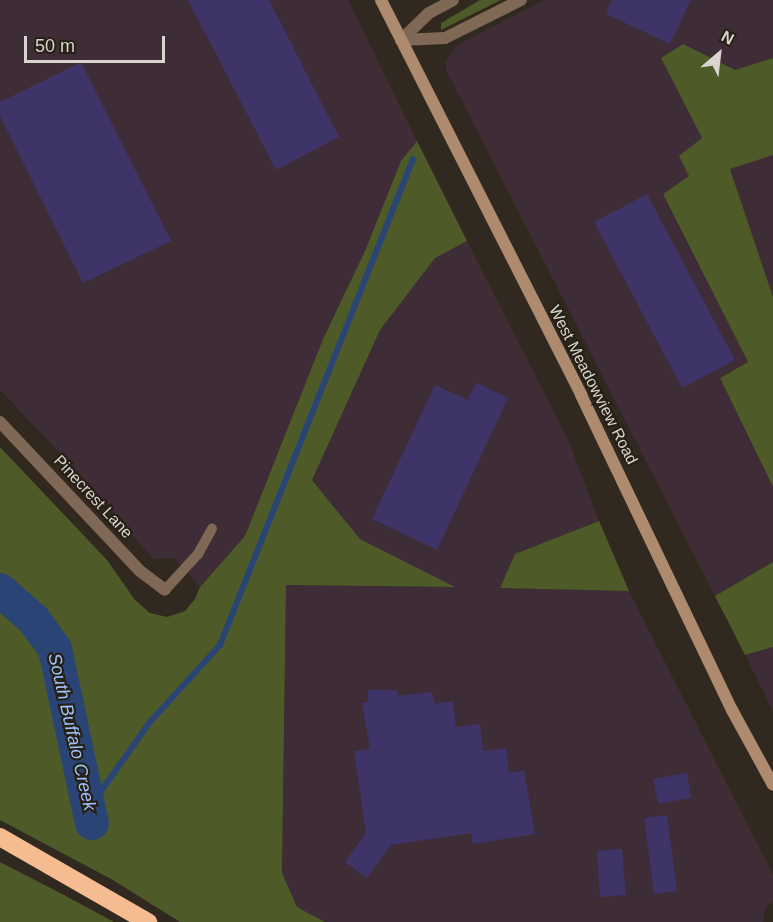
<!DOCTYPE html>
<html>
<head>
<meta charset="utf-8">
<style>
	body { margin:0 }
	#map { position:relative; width:773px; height:922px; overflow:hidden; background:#31291f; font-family:Arial,sans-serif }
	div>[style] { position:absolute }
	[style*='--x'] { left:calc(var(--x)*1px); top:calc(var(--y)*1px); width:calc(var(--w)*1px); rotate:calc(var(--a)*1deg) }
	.commercial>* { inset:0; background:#3e2c36 }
	.green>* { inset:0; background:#4e5a27 }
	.stream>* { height:6px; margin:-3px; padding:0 3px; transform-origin:3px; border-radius:3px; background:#2a4575 }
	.river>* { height:34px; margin:-17px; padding:0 17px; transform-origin:17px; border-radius:17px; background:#2a4575 }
	.building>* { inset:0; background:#3f3467 }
	.lane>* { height:10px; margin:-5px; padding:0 5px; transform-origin:5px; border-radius:5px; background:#7f6856 }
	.street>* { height:12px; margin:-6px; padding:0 6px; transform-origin:6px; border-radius:6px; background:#7f6856 }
	.secondary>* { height:12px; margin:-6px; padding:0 6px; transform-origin:6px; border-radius:6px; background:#ae8a6e }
	.highway>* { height:18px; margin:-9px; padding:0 9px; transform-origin:9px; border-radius:9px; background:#f4bc90 }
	span { translate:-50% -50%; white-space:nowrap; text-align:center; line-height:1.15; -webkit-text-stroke:4.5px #272016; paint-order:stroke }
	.street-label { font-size:16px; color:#d9d4ce }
	.water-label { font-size:18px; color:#9dc1fd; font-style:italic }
	.north { position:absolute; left:689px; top:24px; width:60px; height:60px; -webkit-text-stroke:4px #272016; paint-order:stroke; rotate:28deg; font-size:16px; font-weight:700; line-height:24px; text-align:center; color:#d9d4ce }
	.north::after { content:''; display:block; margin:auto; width:21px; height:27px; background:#d9d4ce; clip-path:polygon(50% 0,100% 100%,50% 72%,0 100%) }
	.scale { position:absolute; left:24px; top:36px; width:141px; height:27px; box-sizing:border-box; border:3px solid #d9d4ce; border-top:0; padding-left:8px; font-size:18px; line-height:21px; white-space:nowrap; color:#d9d4ce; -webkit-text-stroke:4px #272016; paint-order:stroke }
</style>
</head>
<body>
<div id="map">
	<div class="commercial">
		<i style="clip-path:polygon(0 0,348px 0,417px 141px,401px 161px,365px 251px,323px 339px,245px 536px,200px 587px,174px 558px,153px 559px,95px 490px,0 390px)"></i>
		<i style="clip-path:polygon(544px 0,773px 0,773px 58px,735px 70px,683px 45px,661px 58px,702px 138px,689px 176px,663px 194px,748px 362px,720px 378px,773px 487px,773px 562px,715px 596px,446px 70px,446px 60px,459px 44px)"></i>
		<i style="clip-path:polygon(773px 155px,773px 297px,730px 169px)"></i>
		<i style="clip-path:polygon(467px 241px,569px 442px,599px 521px,515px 554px,500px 588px,629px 591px,773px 875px,773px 902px,766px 907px,763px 922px,325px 922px,297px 907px,282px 873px,286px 585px,454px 587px,360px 539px,312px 480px,380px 330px,435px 257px)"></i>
		<i style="clip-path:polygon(773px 647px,773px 711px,745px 655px)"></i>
	</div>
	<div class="green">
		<i style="clip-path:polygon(480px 0,501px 0,441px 30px,441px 23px)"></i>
		<i style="clip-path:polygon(683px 44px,735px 70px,773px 58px,773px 155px,730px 169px,773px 297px,773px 487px,720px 378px,748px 362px,663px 194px,689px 176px,679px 156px,702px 138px,661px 58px)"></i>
		<i style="clip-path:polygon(417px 141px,467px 241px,435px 258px,380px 330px,312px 480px,360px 539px,455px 587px,286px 585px,282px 873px,297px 907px,325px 922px,180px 922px,113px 880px,0 820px,0 447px,107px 560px,135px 600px,150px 613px,167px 617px,185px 611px,195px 599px,200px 587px,245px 536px,323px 339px,365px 251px,401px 161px)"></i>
		<i style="clip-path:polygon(599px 521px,629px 591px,500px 588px,515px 554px)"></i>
		<i style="clip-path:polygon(773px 562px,773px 647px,745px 655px,715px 596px)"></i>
		<i style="clip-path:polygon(0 862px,64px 895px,114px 922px,0 922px)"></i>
	</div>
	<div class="stream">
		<i style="--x:89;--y:808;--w:105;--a:-54.7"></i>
		<i style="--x:150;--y:722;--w:104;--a:-47.7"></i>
		<i style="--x:220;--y:645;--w:523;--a:-68.34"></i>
	</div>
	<div class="river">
		<i style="--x:0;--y:590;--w:45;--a:41.4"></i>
		<i style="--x:34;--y:620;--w:36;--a:54"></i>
		<i style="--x:55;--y:649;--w:178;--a:78"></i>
	</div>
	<div class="building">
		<i style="clip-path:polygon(188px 0,269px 0,339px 137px,276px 170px)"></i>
		<i style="clip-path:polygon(612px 0,691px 0,670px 44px,606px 14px)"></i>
		<i style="clip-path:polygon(81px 62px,171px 241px,83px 283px,0 116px,0 102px)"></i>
		<i style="clip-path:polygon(647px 194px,735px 360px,682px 388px,594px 222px)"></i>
		<i style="clip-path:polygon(476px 383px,508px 398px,437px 550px,372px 519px,435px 385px,468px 400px)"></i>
		<i style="clip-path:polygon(368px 690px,397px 690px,398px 696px,432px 692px,435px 704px,453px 701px,456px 727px,480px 724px,483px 751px,506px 748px,509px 773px,524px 770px,535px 834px,473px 844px,471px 833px,391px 845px,367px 878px,345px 862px,366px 832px,354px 751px,370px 749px,362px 703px,368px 702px)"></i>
		<i style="clip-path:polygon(687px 773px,691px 798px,658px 804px,653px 779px)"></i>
		<i style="clip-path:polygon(667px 815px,677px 891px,654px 894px,644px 818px)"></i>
		<i style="clip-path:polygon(622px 849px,626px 895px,600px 897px,597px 851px)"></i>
	</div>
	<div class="lane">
		<i style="--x:165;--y:590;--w:49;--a:-47.5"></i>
		<i style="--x:198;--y:554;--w:29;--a:-61"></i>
	</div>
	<div class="street">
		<i style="--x:401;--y:40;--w:44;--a:-2.6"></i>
		<i style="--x:445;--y:38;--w:85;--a:-26.6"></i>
		<i style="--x:401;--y:40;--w:39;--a:-44"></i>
		<i style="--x:429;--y:13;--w:27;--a:-28"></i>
		<i style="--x:0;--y:422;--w:204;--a:46.8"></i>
		<i style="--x:140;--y:571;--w:31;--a:37"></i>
	</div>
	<div class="secondary">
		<i style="--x:381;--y:0;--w:443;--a:63.1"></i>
		<i style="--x:581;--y:395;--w:349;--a:64.4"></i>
		<i style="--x:732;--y:710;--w:85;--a:61.3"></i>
	</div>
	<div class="highway">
		<i style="--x:0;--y:837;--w:171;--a:29.9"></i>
	</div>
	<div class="street-label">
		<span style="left:593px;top:385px;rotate:63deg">West Meadowview Road</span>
		<span style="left:93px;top:497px;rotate:47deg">Pinecrest Lane</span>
	</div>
	<div class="water-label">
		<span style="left:72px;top:732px;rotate:77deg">South Buffalo Creek</span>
	</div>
	<div class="north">N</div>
	<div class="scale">50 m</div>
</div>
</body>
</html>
